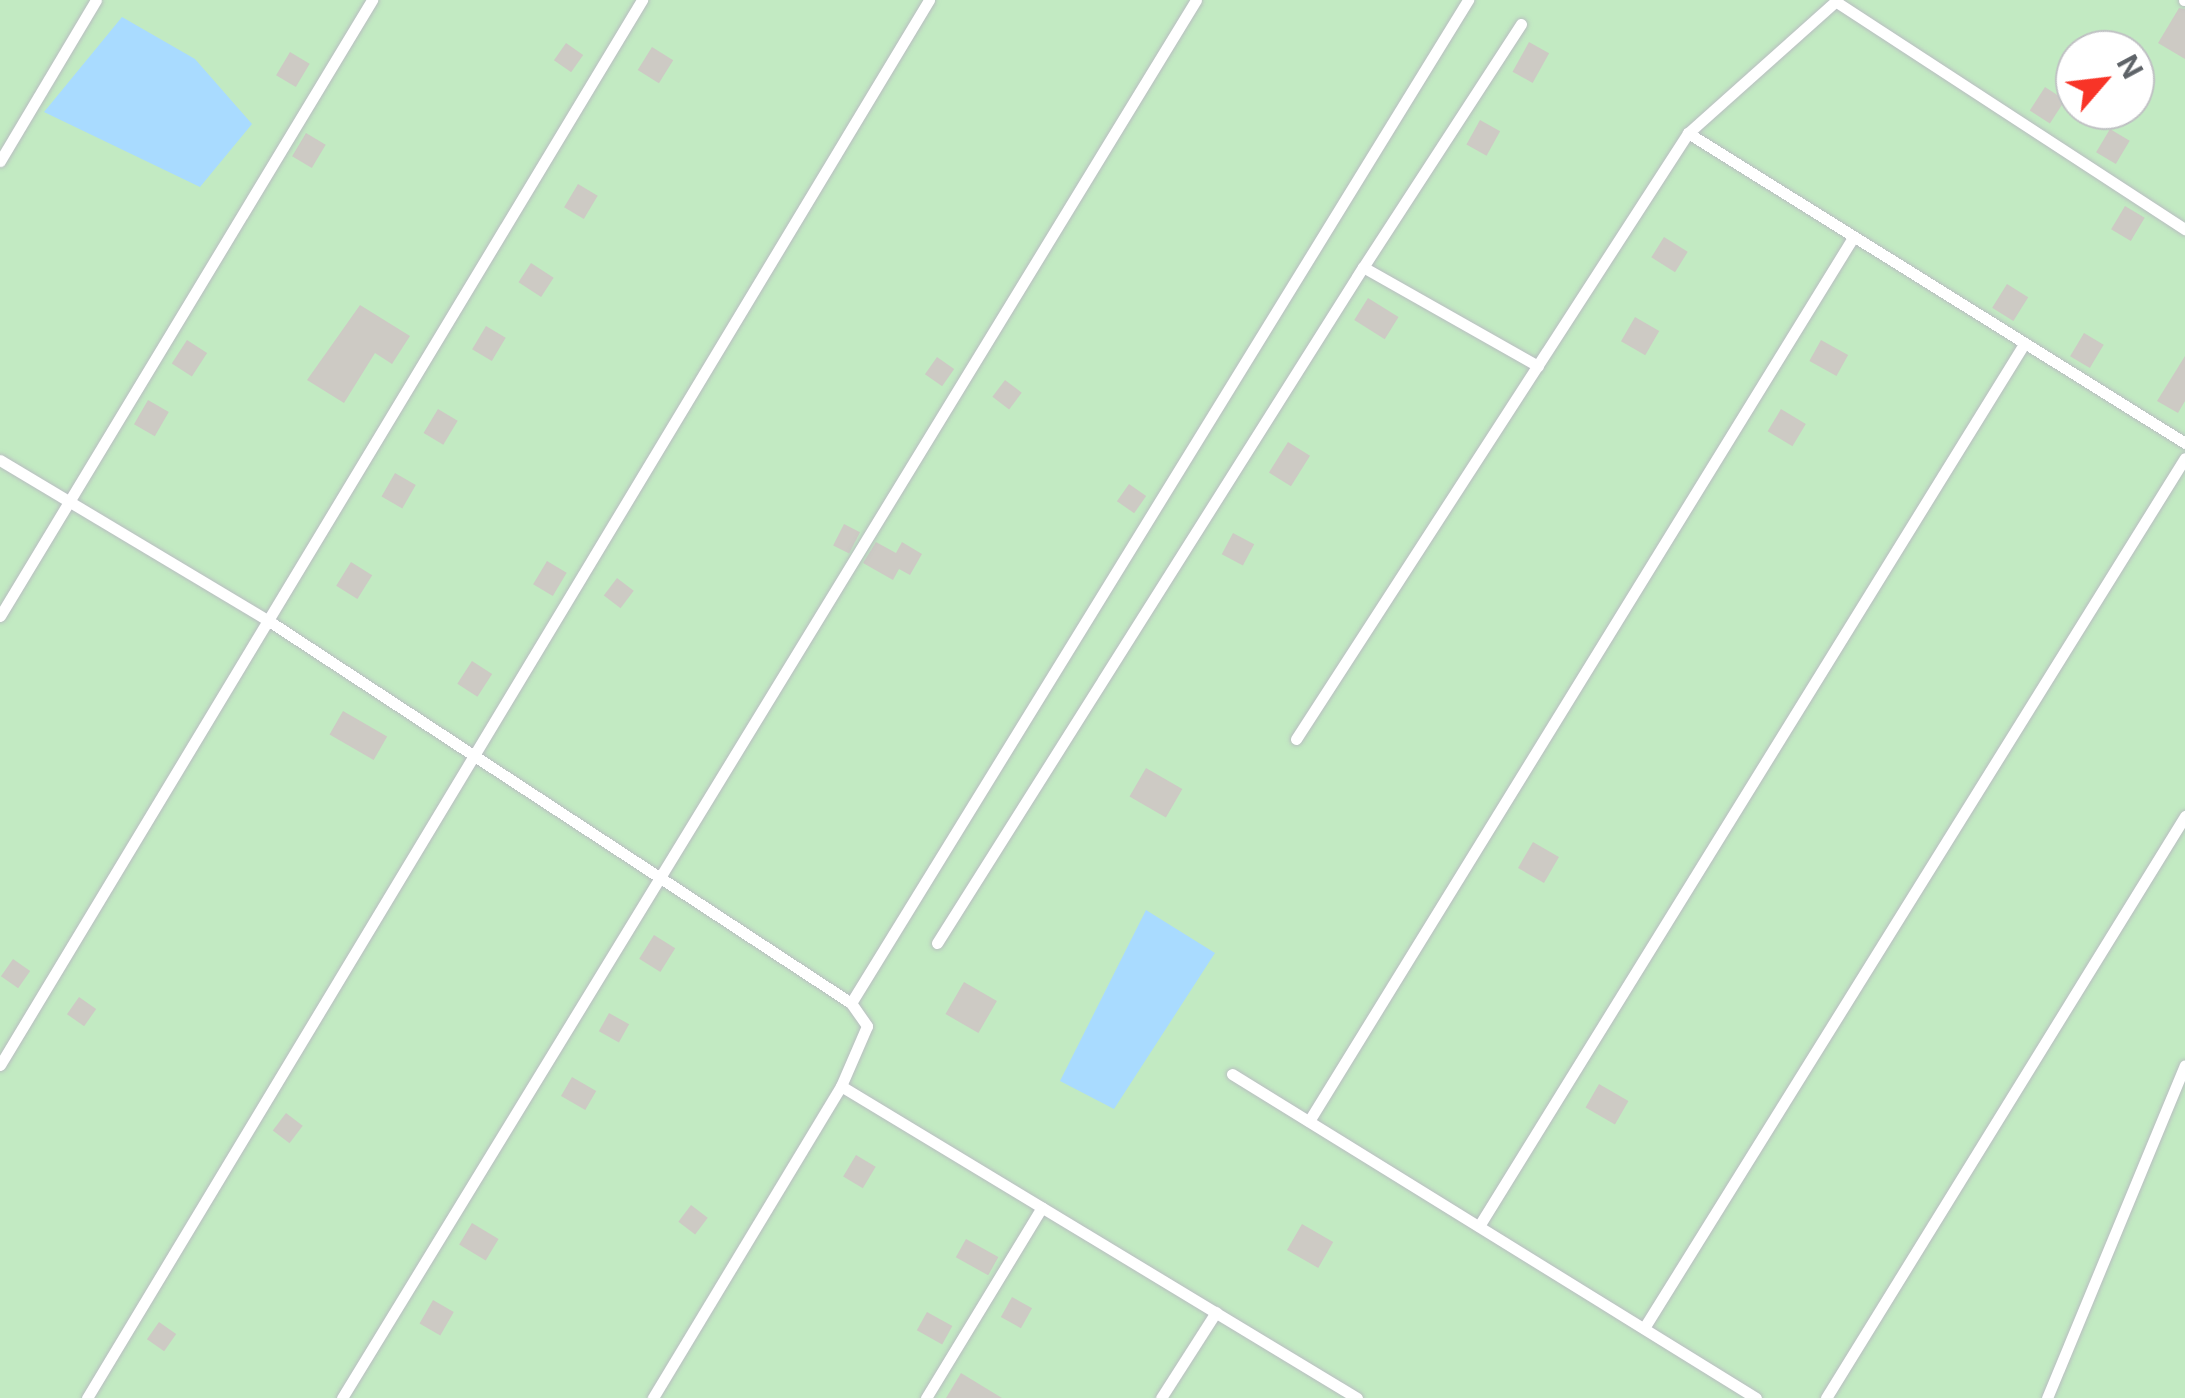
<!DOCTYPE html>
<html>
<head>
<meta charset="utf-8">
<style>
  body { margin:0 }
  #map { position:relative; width:2185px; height:1398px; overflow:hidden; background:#f1efe7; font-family:Inter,sans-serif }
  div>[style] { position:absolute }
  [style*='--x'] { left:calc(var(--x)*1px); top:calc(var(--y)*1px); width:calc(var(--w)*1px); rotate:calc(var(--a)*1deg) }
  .green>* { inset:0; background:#c2eac2 }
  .water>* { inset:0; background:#a9dbff }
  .building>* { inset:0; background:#cdcac4; transform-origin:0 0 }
  .roads { filter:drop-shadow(0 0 2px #b9bdc1) drop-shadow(0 0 2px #b9bdc1) }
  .service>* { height:11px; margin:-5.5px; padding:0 5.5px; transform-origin:5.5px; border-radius:5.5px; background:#fff }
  span { translate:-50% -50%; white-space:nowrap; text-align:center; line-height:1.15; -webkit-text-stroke:8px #fff; paint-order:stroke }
  .north { position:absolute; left:2055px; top:30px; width:100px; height:100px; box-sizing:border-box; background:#fff; border:2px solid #bfc1c3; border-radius:50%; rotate:62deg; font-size:28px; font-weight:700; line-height:40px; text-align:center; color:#5e6368 }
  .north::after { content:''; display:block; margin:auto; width:35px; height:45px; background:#f83427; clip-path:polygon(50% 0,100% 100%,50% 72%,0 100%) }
</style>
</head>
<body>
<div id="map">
  <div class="green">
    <i style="clip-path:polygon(evenodd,0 0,2185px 0,2185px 1398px,0 1398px,0 0,2075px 50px,2135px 50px,2135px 110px,2075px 110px,2075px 50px)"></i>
  </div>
  <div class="water">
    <i style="clip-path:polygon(122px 17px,195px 59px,252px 124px,200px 187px,44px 112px)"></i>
    <i style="clip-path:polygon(1146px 910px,1215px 953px,1114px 1109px,1060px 1081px)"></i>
  </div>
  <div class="building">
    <i style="clip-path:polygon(2179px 8px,2185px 9px,2185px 59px,2158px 43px)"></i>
    <i style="left:1529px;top:42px;width:23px;height:34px;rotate:29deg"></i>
    <i style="left:566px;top:43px;width:21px;height:21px;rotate:35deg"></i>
    <i style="left:652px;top:47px;width:25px;height:27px;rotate:32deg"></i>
    <i style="left:290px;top:52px;width:23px;height:27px;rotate:31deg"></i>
    <i style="left:2045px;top:87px;width:24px;height:28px;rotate:33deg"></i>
    <i style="left:1480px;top:120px;width:23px;height:28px;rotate:29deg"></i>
    <i style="left:2110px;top:129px;width:23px;height:27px;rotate:31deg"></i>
    <i style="left:306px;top:133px;width:23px;height:27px;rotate:31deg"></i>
    <i style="left:578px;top:184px;width:23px;height:27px;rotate:31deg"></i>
    <i style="left:2125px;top:206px;width:23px;height:27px;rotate:31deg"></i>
    <i style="left:1664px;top:237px;width:28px;height:24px;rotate:32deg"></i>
    <i style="left:531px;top:263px;width:27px;height:23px;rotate:33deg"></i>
    <i style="left:2007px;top:284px;width:25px;height:28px;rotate:32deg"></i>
    <i style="left:1368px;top:298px;width:36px;height:26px;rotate:32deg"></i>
    <i style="clip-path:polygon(360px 305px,410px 336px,392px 364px,375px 353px,344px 403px,307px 380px)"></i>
    <i style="left:1635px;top:317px;width:28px;height:28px;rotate:30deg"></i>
    <i style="left:486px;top:326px;width:23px;height:27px;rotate:31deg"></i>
    <i style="left:2084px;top:333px;width:23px;height:27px;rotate:31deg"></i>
    <i style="left:187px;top:340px;width:24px;height:28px;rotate:33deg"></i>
    <i style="left:1821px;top:340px;width:31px;height:24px;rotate:29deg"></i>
    <i style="clip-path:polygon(2185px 356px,2185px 401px,2178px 413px,2157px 401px)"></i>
    <i style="left:937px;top:357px;width:21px;height:21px;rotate:35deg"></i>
    <i style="left:1005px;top:380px;width:21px;height:21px;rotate:37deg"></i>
    <i style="left:148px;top:400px;width:24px;height:28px;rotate:30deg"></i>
    <i style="left:438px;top:409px;width:23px;height:28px;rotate:31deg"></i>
    <i style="left:1781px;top:409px;width:29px;height:26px;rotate:31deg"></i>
    <i style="left:1288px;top:442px;width:26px;height:36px;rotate:32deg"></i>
    <i style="left:395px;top:473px;width:24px;height:27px;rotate:30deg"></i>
    <i style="left:1129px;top:484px;width:21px;height:21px;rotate:35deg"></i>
    <i style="left:844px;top:524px;width:18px;height:24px;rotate:27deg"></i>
    <i style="left:1233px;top:533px;width:24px;height:24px;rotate:28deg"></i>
    <i style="clip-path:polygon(876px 542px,896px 553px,902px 542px,922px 554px,910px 575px,899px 569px,893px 580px,863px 563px)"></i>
    <i style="left:547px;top:561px;width:23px;height:27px;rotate:31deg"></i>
    <i style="left:351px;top:562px;width:25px;height:28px;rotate:32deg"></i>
    <i style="left:617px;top:578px;width:21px;height:22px;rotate:37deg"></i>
    <i style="left:472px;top:661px;width:24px;height:27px;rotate:33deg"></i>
    <i style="left:343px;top:711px;width:51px;height:27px;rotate:30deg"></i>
    <i style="left:1146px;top:768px;width:42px;height:33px;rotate:30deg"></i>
    <i style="left:1533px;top:842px;width:30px;height:30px;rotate:30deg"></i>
    <i style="left:654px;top:935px;width:25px;height:28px;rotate:32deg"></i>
    <i style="left:13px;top:959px;width:21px;height:21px;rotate:35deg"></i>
    <i style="left:964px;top:982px;width:38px;height:37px;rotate:30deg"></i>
    <i style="left:79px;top:997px;width:21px;height:21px;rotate:35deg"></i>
    <i style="left:609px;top:1013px;width:23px;height:21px;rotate:29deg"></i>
    <i style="left:572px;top:1077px;width:28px;height:22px;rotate:30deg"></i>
    <i style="left:1599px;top:1084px;width:34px;height:27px;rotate:30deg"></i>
    <i style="left:286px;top:1113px;width:21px;height:22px;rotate:37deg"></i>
    <i style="left:856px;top:1155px;width:23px;height:25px;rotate:31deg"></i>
    <i style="left:691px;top:1205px;width:21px;height:21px;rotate:37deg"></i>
    <i style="left:472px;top:1223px;width:31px;height:25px;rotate:31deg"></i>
    <i style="left:1302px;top:1224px;width:36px;height:30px;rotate:30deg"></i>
    <i style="left:966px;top:1239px;width:37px;height:21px;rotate:29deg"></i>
    <i style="left:1012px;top:1297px;width:23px;height:23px;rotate:29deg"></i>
    <i style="left:433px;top:1300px;width:24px;height:27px;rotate:30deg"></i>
    <i style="left:927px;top:1312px;width:29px;height:21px;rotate:29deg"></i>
    <i style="left:159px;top:1322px;width:21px;height:21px;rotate:35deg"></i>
    <i style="clip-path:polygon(961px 1373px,1002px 1398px,946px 1398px)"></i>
  </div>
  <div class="roads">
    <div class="service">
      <i style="--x:1837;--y:0;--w:200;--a:138.2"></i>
      <i style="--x:1688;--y:133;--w:586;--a:31.95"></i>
      <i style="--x:2184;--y:0;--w:1;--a:0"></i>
      <i style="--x:1835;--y:1;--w:418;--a:33.1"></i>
      <i style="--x:1521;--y:24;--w:290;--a:123"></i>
      <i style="--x:1363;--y:267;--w:201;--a:29.5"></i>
      <i style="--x:0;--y:161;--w:187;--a:-59.2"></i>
      <i style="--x:0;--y:460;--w:317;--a:30.9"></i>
      <i style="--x:272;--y:623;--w:693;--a:33.28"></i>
      <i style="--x:851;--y:1003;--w:28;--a:55"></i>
      <i style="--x:867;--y:1026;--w:65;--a:113.4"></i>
      <i style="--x:841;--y:1086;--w:364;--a:121.1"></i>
      <i style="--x:0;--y:616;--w:720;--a:-58.87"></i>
      <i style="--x:1296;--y:739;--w:722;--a:-57.1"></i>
      <i style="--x:937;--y:943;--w:799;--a:-57.78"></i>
      <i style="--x:851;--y:1003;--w:1178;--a:-58.4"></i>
      <i style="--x:0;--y:1065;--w:1244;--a:-58.92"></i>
      <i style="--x:1232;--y:1074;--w:616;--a:31.73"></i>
      <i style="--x:841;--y:1086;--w:603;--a:31.16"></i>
      <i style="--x:1309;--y:1121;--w:1036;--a:-58.38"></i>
      <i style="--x:1479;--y:1226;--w:1037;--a:-58.29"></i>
      <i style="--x:1644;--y:1328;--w:1024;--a:-58.13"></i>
      <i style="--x:87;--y:1398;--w:1632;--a:-58.94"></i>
      <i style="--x:342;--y:1398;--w:1638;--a:-58.58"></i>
      <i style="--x:926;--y:1398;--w:223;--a:-58.7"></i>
      <i style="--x:1161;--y:1398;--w:102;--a:-57.4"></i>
      <i style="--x:1826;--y:1398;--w:684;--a:-58.33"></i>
      <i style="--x:2047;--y:1398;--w:360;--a:-67.5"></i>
    </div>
  </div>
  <div class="north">N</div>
</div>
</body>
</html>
